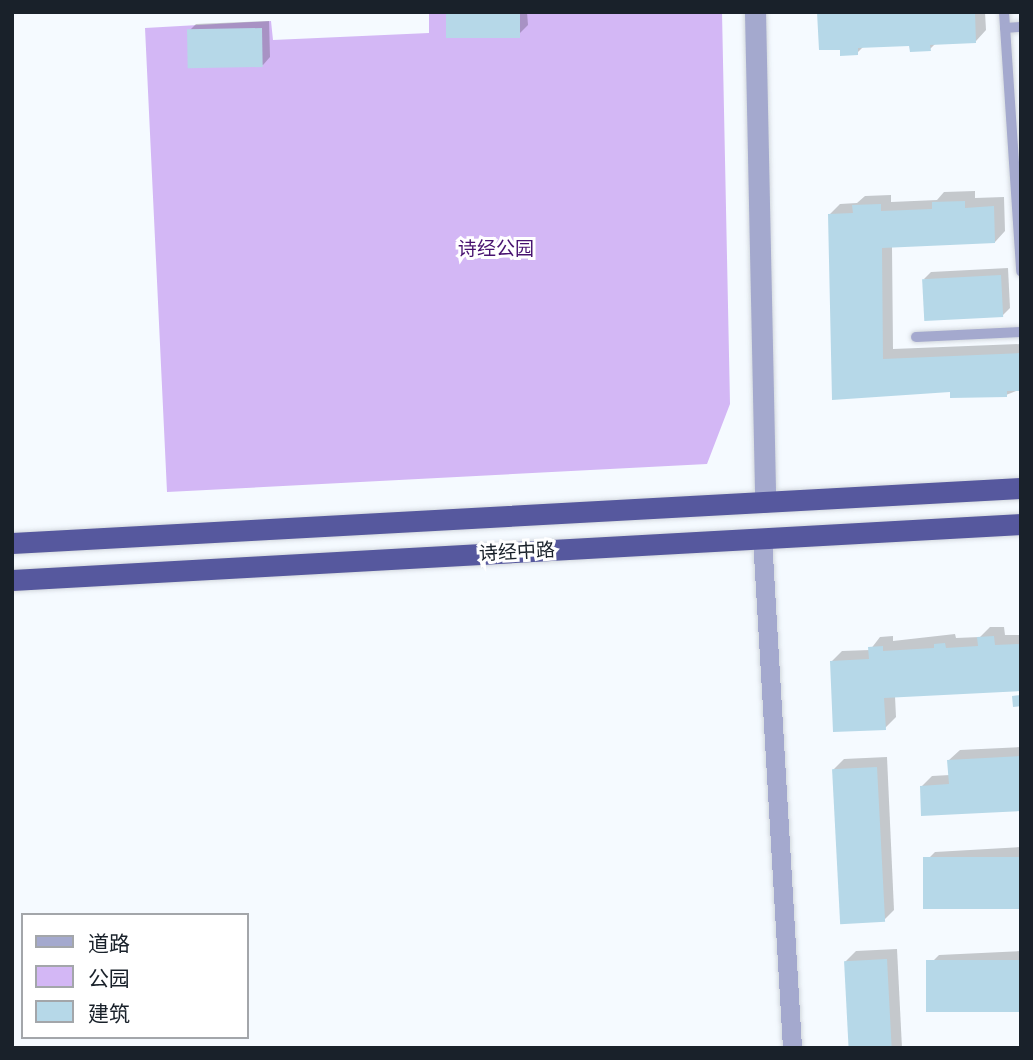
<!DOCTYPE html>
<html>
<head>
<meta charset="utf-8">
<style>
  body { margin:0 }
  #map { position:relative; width:1033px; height:1060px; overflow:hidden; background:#f5faff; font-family:Roboto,"Noto Sans SC",sans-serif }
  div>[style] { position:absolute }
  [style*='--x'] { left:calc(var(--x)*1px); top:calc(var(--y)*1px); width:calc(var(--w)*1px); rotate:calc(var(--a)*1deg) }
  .green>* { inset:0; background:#d3b7f5 }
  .shadow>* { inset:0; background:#0003 }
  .building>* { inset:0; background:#b6d8e8; transform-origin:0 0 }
  .roads { filter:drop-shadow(0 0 2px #d2d7dd) drop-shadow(0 0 2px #d2d7dd) }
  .service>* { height:10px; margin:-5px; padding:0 5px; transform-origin:5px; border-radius:5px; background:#a4a9ce }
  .minor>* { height:19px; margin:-9.5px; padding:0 9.5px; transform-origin:9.5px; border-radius:9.5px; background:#a4a9ce }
  .tertiary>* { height:21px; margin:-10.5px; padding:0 10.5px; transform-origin:10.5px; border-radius:10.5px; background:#a4a9ce }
  .trunk>* { height:21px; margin:-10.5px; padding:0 10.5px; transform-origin:10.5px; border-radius:10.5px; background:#56589e }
  span { translate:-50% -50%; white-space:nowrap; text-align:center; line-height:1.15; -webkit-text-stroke:6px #fff; paint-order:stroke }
  .park-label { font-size:19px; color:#47116f }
  .street-label { font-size:19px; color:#19212a }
  .frame { position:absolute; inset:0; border:14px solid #19212a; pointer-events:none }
  .legend { position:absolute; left:21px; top:913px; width:228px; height:126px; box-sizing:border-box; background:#fff; border:2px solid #a3a6aa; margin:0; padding:9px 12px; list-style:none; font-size:21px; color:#19212a }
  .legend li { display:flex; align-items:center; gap:14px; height:35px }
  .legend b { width:35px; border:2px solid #a3a6aa }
</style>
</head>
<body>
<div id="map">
  <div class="green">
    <i style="clip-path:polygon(429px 12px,722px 12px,730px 404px,707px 464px,167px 492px,145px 28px,271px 21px,273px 40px,429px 33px)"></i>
  </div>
  <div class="shadow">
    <i style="clip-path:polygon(448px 12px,527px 12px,528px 25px,520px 33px)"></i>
    <i style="clip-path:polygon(819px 12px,985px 12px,986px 30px,976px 41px,936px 43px,930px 49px,911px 44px,864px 46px,857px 53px,841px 48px)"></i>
    <i style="clip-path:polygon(269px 21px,270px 57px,263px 65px,188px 32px,196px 24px)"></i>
    <i style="clip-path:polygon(975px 191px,975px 198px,1004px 197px,1005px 231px,995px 242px,892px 246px,893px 349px,1021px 344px,1021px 389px,1006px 395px,951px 391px,834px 398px,830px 214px,840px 204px,857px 203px,865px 196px,891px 195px,891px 202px,937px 200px,944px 192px)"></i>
    <i style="clip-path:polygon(1008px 268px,1010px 308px,1002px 316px,924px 279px,931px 272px)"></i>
    <i style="clip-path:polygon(990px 627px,1004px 627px,1005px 635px,1021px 635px,1021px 689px,895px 696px,896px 717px,885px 728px,831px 662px,842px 651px,870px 650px,880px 637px,893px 636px,893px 641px,955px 634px,956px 638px,980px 637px)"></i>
    <i style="clip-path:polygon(1021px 747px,1021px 809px,922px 786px,932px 776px,950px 775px,949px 760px,960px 750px)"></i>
    <i style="clip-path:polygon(887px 757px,894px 910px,884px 920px,833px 770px,844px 759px)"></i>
    <i style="clip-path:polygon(1021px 847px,1021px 907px,925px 862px,935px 852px)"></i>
    <i style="clip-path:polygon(897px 949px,902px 1048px,850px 1048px,845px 962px,856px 951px)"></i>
    <i style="clip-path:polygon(1021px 951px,1021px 1011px,928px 966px,939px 955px)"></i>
  </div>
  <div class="building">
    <i style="left:446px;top:12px;width:74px;height:26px"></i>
    <i style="clip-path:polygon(817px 12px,975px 12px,976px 43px,930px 45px,931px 51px,910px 52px,909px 46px,858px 48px,858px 55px,840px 56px,840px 50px,819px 50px)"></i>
    <i style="left:262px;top:28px;width:39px;height:75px;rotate:89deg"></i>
    <i style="clip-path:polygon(965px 201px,965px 208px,994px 206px,995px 243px,882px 248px,883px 359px,1021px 353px,1021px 391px,1007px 391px,1007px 397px,950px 398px,950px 392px,832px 400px,828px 214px,853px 213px,852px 205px,881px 204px,881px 211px,932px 209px,932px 202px)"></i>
    <i style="left:1001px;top:275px;width:42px;height:79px;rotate:87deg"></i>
    <i style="clip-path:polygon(994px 636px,995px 645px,1021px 644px,1021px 691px,884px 698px,886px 730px,833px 732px,830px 661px,869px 659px,868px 647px,883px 646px,883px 651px,934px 648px,934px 644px,945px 643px,946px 648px,978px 646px,977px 637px)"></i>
    <i style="clip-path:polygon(1021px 695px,1021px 706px,1013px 707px,1012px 696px)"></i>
    <i style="clip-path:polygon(1021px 756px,1021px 811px,921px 816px,920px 786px,949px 784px,947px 760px)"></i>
    <i style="left:877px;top:767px;width:155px;height:45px;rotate:87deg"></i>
    <i style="left:1021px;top:857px;width:52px;height:98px;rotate:90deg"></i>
    <i style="left:887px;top:959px;width:89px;height:43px;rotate:87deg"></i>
    <i style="left:1021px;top:960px;width:52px;height:95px;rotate:90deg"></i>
  </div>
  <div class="roads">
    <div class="service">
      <i style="--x:1004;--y:12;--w:260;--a:86.2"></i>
      <i style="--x:1005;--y:28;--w:16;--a:-4"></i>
      <i style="--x:916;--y:337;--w:105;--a:-2.7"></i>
    </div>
    <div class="minor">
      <i style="--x:762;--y:538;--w:511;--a:86.63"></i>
    </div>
    <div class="tertiary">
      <i style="--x:755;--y:12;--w:490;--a:88.8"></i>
    </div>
    <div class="trunk">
      <i style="--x:12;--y:543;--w:1010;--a:-3.12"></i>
      <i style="--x:12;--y:580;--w:1011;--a:-3.18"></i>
    </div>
  </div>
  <div class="park-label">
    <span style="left:496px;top:249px">诗经公园</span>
  </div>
  <div class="street-label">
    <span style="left:517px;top:552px;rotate:-3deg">诗经中路</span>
  </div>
  <div class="frame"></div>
  <ul class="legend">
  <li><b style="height:9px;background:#a4a9ce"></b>道路</li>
  <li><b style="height:19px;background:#d3b7f5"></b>公园</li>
  <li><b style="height:19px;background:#b6d8e8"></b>建筑</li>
  </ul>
</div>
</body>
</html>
